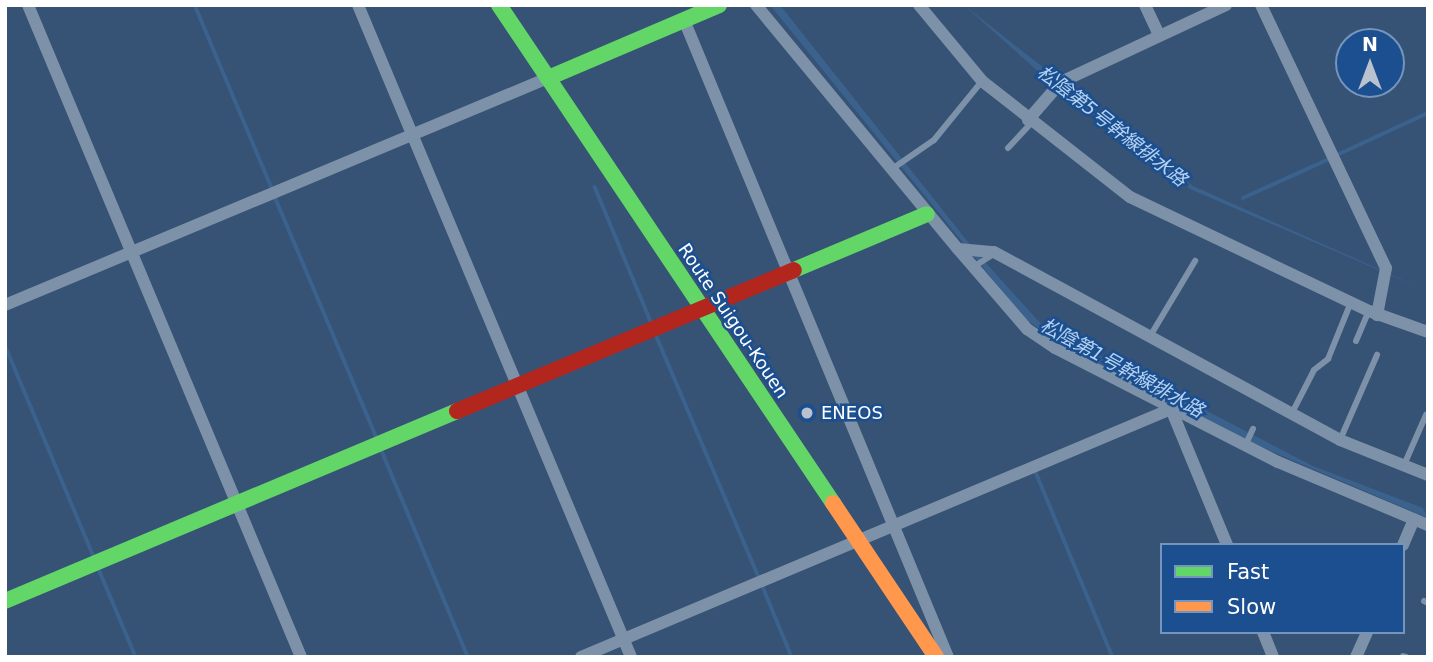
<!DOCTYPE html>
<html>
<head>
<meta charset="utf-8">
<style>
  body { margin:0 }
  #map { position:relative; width:1433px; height:662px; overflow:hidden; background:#365274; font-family:"DejaVu Sans","Noto Sans JP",sans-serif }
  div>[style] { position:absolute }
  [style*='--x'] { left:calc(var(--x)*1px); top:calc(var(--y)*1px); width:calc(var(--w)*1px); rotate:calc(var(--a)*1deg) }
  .water>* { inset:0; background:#3b618d }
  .stream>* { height:3.5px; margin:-1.75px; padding:0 1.75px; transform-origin:1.75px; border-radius:1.75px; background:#3b618d }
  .lane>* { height:6px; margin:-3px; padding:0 3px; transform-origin:3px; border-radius:3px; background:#7d92a8 }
  .street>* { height:12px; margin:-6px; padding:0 6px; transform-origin:6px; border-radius:6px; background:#7d92a8 }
  .fast>* { height:16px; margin:-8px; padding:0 8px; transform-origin:8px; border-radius:8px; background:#63d668 }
  .slow>* { height:16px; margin:-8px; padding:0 8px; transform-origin:8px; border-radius:8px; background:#ff974d }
  .jam>* { height:16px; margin:-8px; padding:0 8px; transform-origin:8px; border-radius:8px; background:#b3261e }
  .dots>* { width:19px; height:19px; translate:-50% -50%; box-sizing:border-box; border:4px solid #1b4f8f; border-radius:50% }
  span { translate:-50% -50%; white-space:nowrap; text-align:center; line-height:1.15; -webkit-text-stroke:5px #1b4f8f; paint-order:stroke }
  .street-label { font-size:18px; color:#fff }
  .poi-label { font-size:18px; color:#fff }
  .left { translate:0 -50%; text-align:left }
  .water-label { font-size:19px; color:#b5d3f5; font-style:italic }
  .frame { position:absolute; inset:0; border:7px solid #fff; pointer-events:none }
  .legend { position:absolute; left:1160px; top:543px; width:245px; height:91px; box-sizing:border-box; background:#1b4f8f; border:2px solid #7695bc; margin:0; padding:9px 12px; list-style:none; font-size:21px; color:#fff }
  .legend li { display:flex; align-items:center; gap:14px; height:35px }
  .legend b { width:35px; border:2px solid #7695bc }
  .north { position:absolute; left:1335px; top:28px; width:70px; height:70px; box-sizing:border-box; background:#1b4f8f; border:2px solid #7695bc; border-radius:50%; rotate:0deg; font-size:19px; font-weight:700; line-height:28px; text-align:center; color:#fff }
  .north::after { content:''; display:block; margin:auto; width:24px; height:32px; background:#b9c2ce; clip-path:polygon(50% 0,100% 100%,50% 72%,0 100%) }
</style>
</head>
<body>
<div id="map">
  <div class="water">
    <i style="clip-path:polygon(770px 5px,780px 5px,976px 252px,1043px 326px,1313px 466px,1423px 508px,1428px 518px,1252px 443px,1058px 342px,1024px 318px)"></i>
    <i style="clip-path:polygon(964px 5px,1193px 186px,1428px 291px,1190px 189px,1052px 84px)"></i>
  </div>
  <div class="stream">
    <i style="--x:195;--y:5;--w:199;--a:67.2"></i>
    <i style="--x:1337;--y:155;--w:100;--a:-24.8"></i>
    <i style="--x:595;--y:187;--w:148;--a:67.4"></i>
    <i style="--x:1243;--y:198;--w:92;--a:-24.3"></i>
    <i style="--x:276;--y:199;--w:259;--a:67.1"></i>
    <i style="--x:657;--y:337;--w:259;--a:67"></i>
    <i style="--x:5;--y:345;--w:230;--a:67.2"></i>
    <i style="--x:382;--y:451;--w:223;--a:67.3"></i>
    <i style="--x:1035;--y:470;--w:203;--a:67.4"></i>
    <i style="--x:98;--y:567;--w:98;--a:67.1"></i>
    <i style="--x:763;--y:587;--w:76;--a:67.5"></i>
  </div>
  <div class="lane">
    <i style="--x:1008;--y:148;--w:34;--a:-47"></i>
    <i style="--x:892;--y:169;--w:51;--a:-34.6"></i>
    <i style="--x:934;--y:140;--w:76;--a:-50.9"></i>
    <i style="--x:973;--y:267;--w:25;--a:-32"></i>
    <i style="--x:1149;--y:338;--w:90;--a:-59.1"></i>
    <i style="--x:1356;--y:341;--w:33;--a:-67"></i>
    <i style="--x:1292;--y:413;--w:48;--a:-62.9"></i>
    <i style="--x:1314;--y:370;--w:18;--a:-38"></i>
    <i style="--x:1328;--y:359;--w:61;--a:-68"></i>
    <i style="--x:1340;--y:440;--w:93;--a:-66.5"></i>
    <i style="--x:1245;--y:446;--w:19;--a:-65"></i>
    <i style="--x:1404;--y:465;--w:55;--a:-66.3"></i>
    <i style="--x:1424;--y:601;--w:4;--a:27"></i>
    <i style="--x:1403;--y:656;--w:3;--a:18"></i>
  </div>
  <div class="street">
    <i style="--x:28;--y:5;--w:707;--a:67.28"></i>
    <i style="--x:358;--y:5;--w:707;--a:67.28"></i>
    <i style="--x:756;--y:5;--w:317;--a:50.4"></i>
    <i style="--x:958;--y:249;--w:36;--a:5"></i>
    <i style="--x:994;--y:252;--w:394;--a:28.5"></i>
    <i style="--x:1340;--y:440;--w:95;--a:21.7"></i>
    <i style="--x:919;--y:5;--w:99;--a:50.3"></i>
    <i style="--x:982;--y:81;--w:188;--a:38.1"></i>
    <i style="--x:1130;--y:197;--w:265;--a:25.5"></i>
    <i style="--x:1369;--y:311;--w:63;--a:19.6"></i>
    <i style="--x:1145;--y:5;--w:33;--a:65"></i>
    <i style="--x:1261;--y:5;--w:291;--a:64.6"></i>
    <i style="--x:1386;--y:268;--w:48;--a:100.8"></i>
    <i style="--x:684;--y:20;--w:690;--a:67.49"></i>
    <i style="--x:1028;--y:120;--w:50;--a:-49"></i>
    <i style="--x:1061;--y:82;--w:182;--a:-25"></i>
    <i style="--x:958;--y:249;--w:106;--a:49.2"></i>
    <i style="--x:1027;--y:329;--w:34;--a:34"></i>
    <i style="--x:1055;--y:348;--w:250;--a:27.1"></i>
    <i style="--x:1278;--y:462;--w:163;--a:22.8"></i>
    <i style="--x:5;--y:305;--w:589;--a:-22.69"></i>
    <i style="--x:1403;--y:545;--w:28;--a:-67"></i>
    <i style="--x:1263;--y:632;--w:27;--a:68"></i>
    <i style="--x:581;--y:657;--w:640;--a:-22.8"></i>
    <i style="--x:1171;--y:409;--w:147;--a:67.6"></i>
    <i style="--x:1356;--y:657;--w:27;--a:-66"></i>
  </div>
  <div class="fast">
    <i style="--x:499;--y:5;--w:600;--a:56.15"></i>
    <i style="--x:548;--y:78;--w:186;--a:-23.1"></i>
    <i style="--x:794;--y:270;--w:144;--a:-22.8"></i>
    <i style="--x:5;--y:601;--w:490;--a:-22.8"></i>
  </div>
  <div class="slow">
    <i style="--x:833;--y:503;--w:185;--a:56.2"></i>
  </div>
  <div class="jam">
    <i style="--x:457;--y:411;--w:365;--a:-22.7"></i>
  </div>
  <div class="dots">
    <i style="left:807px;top:413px;background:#b9c2ce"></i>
  </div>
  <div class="street-label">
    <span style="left:733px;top:321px;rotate:56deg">Route Suigou-Kouen</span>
  </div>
  <div class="poi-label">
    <span class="left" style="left:821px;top:413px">ENEOS</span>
  </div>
  <div class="water-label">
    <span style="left:1112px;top:126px;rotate:38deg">松陰第5号幹線排水路</span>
    <span style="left:1122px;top:368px;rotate:29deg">松陰第1号幹線排水路</span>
  </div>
  <div class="frame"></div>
  <ul class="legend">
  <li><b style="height:9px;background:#63d668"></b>Fast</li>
  <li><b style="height:9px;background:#ff974d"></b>Slow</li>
  </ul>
  <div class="north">N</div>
</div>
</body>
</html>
